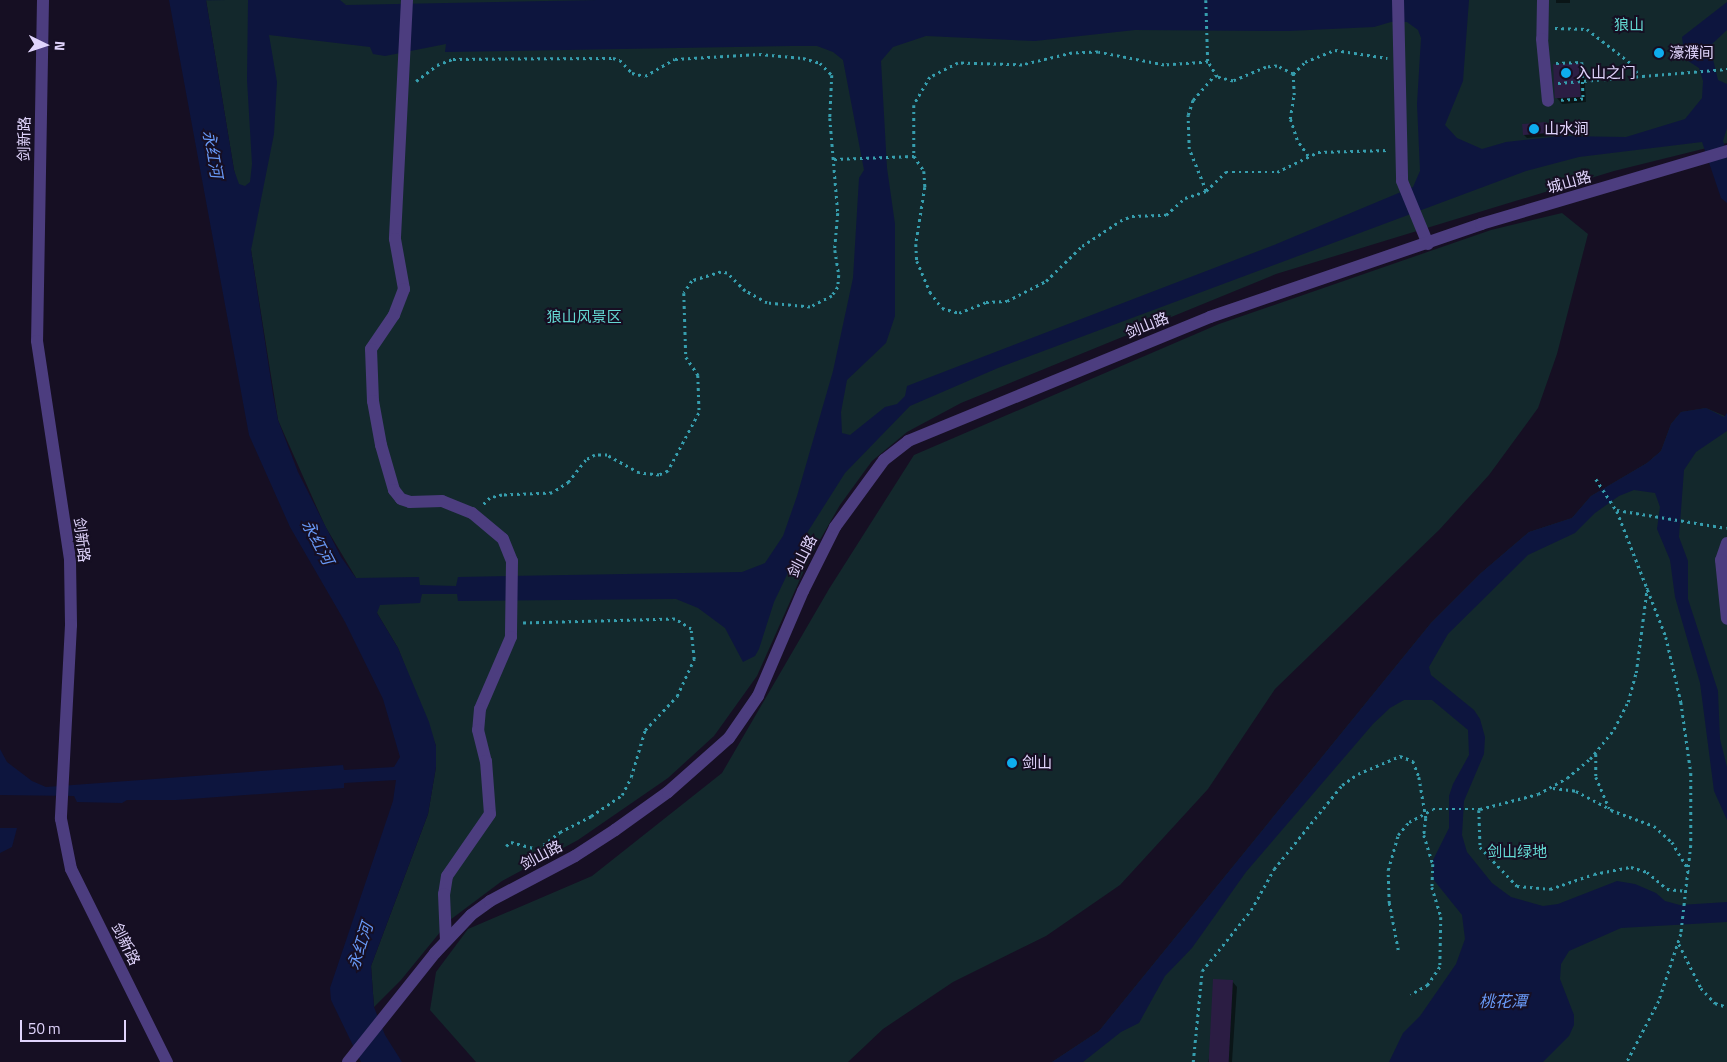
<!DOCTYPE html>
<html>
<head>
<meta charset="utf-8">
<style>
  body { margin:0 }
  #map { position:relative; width:1727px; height:1062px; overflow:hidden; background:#160f23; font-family:"Titillium Web","Noto Sans SC",sans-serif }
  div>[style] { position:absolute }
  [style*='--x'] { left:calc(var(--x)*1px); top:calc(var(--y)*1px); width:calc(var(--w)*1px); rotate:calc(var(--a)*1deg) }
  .green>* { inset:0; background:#13282c }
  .water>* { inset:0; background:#0d153e }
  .shadow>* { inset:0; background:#0007; transform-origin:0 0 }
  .building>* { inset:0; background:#2b1d43; transform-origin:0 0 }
  .path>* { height:2.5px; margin-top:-1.25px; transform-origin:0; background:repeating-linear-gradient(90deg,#369eae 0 2.5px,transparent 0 6.5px) }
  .minor>* { height:12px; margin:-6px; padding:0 6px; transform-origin:6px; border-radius:6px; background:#4c3d7f }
  .dots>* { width:14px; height:14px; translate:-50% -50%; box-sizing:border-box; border:2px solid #160f23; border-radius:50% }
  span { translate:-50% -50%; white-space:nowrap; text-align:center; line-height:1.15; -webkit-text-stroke:4px #160f23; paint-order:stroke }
  .park-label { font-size:15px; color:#64d8d2 }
  .poi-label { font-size:15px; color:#e0d4fc }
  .left { translate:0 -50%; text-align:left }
  .street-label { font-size:15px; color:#e0d4fc }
  .water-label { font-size:16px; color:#6899f6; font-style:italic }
  .north { position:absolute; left:20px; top:20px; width:50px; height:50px; -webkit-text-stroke:4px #160f23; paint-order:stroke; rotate:94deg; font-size:14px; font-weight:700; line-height:20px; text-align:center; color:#e0d4fc }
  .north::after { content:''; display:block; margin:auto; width:18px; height:22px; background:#e0d4fc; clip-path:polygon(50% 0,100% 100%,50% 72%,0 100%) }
  .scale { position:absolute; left:20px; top:1020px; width:106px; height:22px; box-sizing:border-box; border:2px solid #e0d4fc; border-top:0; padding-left:6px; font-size:15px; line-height:18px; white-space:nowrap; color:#e0d4fc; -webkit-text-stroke:4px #160f23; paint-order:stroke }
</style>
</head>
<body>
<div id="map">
  <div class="green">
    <i style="clip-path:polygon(206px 0,1727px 0,1727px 143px,1614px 171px,1276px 274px,961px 403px,907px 432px,872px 461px,840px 505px,809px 559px,757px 676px,714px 736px,668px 778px,578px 840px,502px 881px,450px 920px,401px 980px,374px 1007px,371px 966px,428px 814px,436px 767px,436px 746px,398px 648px,325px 526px,278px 420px,251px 250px,234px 170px)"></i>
    <i style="clip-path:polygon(1562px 213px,1588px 234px,1557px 354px,1538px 408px,1489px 475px,1440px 529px,1275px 689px,1208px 789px,1120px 885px,1046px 936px,953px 982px,883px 1029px,848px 1062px,476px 1062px,430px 1010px,436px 972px,468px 929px,592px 876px,722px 773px,829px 589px,914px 455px,1219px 324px,1491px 230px)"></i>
    <i style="clip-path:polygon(1706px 408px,1727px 417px,1727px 1062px,1052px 1062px,1099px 1031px,1431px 623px,1481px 573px,1529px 532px,1572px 518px,1591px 496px,1647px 463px,1661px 451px,1671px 424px,1681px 412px)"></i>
  </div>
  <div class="water">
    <i style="clip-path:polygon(evenodd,169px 0,206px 0,234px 170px,239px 184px,245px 186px,250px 182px,252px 164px,247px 80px,248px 0,340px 0,346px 5px,598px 0,1469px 0,1463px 81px,1445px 125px,1457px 138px,1482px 149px,1506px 142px,1562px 136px,1626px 137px,1685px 119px,1702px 98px,1703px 81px,1699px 68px,1685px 59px,1682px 37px,1727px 2px,1727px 30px,1712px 44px,1711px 51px,1718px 80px,1727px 84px,1727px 128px,1723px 141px,1727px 153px,1727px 203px,1721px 198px,1702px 142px,1579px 157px,1526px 171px,998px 368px,910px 406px,845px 473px,807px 533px,774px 602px,759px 649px,755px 656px,743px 662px,725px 628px,698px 608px,676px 599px,458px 601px,457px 594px,422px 594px,420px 603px,380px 605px,377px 613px,398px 648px,429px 722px,436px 746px,436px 767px,428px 814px,371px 966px,374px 1007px,385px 1035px,402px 1062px,361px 1062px,331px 1000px,330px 988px,393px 801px,396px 780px,344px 783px,344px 788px,176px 800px,127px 800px,122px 803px,77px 802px,74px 796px,0 795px,0 749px,7px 762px,32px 781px,46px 787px,343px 765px,344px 770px,394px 767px,400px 757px,383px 699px,345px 622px,290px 527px,249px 435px,169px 0,1391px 22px,1407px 22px,1418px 30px,1421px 38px,1417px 104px,1420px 171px,1413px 187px,1274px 245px,907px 386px,905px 396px,897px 404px,885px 407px,850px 435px,842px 433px,841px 412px,847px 380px,886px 343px,895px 316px,895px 224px,887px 168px,881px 61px,893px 47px,926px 36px,1035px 41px,1135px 30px,1288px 31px,1374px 27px,1391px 22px,169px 0,269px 35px,370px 47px,373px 54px,385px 56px,446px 44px,445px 52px,792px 46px,817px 46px,833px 52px,843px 60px,864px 170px,859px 178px,853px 278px,833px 371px,797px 496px,783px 536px,765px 563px,742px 572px,458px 577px,456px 586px,420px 585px,419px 577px,356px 578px,341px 557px,298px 472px,278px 420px,273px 394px,251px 250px,274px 134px,277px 82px,269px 35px)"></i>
    <i style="clip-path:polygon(1706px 408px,1724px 417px,1727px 413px,1727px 431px,1696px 452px,1684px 470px,1679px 537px,1688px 561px,1688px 599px,1718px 691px,1720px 739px,1727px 767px,1727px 820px,1714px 791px,1700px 683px,1675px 597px,1670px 560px,1657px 529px,1660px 507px,1655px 493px,1634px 490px,1619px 496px,1595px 513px,1575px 533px,1528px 555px,1448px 634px,1429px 667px,1431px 675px,1474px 710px,1480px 719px,1485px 737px,1484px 754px,1464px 801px,1462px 835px,1467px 852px,1492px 883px,1511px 897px,1543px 906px,1558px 904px,1617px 881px,1635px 884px,1656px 893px,1665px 901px,1680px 905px,1727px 902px,1727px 922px,1621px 928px,1569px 951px,1561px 964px,1560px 979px,1574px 1015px,1574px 1025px,1569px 1036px,1543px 1062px,1389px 1062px,1403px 1033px,1420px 1016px,1456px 964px,1465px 939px,1462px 915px,1433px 879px,1433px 860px,1449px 828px,1449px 796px,1453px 784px,1469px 755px,1468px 730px,1432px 700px,1404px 700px,1390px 708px,1373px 724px,1246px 872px,1192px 948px,1165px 976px,1139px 1023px,1121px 1032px,1083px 1062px,1052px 1062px,1099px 1031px,1431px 623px,1481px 573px,1529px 532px,1572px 518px,1591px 496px,1647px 463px,1661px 451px,1671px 424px,1681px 412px)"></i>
    <i style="clip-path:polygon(0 828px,17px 828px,12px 847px,0 853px)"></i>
  </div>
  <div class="shadow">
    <i style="left:1556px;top:0;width:14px;height:3px"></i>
    <i style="clip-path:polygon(1579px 65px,1584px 70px,1586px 102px,1562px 104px,1557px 98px)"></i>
    <i style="clip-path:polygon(1546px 123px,1550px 136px,1527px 138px,1524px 135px)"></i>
    <i style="clip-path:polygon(1232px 981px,1237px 987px,1232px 1062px,1208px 1062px)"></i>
  </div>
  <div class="building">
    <i style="left:1579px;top:63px;width:34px;height:26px;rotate:87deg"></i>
    <i style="left:1546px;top:122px;width:11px;height:24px;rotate:85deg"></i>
    <i style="left:1213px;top:979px;width:20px;height:83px;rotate:3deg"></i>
  </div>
  <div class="path">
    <i style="--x:1206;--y:0;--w:62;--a:88.2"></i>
    <i style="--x:1555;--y:28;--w:32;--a:2"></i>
    <i style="--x:1587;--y:29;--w:58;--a:38"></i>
    <i style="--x:1633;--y:65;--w:13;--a:61"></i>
    <i style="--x:1556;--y:63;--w:26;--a:-2"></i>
    <i style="--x:1582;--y:62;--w:37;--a:88"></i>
    <i style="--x:1583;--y:99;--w:22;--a:177"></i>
    <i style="--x:1293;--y:74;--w:17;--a:-45"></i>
    <i style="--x:1305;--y:62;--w:32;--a:-22"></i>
    <i style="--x:1335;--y:50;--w:53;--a:8.7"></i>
    <i style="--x:416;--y:81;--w:26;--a:-37"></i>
    <i style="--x:437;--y:65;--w:17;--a:-21"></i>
    <i style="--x:453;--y:59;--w:160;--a:-0.4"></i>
    <i style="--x:613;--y:58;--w:7;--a:16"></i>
    <i style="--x:620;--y:60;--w:18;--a:47"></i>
    <i style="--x:632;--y:73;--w:13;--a:13"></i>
    <i style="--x:645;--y:76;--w:34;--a:-30"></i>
    <i style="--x:675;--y:59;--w:84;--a:-3.4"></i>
    <i style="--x:759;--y:54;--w:44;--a:5.2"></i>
    <i style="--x:803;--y:58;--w:18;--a:16"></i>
    <i style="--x:820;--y:63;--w:17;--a:45"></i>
    <i style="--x:832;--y:75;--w:43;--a:92.7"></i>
    <i style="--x:830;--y:118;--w:95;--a:85.2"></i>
    <i style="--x:838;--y:213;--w:37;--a:95"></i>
    <i style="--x:835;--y:250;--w:25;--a:81"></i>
    <i style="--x:839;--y:275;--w:12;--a:95"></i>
    <i style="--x:838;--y:287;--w:11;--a:124"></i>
    <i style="--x:832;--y:296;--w:25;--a:153"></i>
    <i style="--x:810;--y:307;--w:43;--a:-174.7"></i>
    <i style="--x:767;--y:303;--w:25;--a:-151"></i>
    <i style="--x:745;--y:291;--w:25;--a:-135"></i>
    <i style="--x:727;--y:273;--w:6;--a:-171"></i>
    <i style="--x:721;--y:272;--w:30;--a:163"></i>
    <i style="--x:692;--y:281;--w:14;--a:124"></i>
    <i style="--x:684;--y:293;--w:64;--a:88.2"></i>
    <i style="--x:686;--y:357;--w:22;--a:56"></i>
    <i style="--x:698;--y:375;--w:38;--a:88"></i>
    <i style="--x:699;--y:413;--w:66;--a:118.1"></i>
    <i style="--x:668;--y:471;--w:10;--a:156"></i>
    <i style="--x:659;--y:475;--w:20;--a:-174"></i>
    <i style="--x:639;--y:473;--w:37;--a:-151"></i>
    <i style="--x:607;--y:455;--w:12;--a:180"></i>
    <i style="--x:595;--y:455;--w:10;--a:151"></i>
    <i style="--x:586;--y:460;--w:28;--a:128"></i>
    <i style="--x:569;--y:482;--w:20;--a:147"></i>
    <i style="--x:552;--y:493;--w:50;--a:177.7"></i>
    <i style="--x:502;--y:495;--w:12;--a:166"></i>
    <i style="--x:490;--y:498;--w:11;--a:135"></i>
    <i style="--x:1558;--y:83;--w:170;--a:-4.7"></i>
    <i style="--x:1308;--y:156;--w:19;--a:-125"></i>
    <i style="--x:1297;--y:140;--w:22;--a:-108"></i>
    <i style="--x:1290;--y:119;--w:24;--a:-81"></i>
    <i style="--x:1294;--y:95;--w:21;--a:-93"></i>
    <i style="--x:1293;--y:74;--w:18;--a:-153"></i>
    <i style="--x:1277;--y:66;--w:11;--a:175"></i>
    <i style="--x:1266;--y:67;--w:36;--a:157"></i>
    <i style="--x:1233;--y:81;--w:16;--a:-166"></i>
    <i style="--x:1217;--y:77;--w:17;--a:-121"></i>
    <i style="--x:1208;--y:62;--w:44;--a:176.1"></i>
    <i style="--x:1164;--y:65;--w:67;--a:-168.9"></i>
    <i style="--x:1098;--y:52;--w:26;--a:178"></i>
    <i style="--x:1072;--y:53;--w:51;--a:166.5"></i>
    <i style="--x:1022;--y:65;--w:64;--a:-178.2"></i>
    <i style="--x:958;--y:63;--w:31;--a:153"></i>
    <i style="--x:930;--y:77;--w:32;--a:120"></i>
    <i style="--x:914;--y:105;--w:51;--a:90"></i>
    <i style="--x:914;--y:156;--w:18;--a:56"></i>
    <i style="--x:924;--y:171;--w:16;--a:86"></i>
    <i style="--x:925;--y:187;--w:58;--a:99"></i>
    <i style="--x:916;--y:244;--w:17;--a:87"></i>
    <i style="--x:917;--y:261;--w:34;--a:67"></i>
    <i style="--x:930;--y:292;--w:20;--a:53"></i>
    <i style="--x:942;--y:308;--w:18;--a:16"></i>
    <i style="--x:959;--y:313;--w:29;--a:-22"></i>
    <i style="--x:986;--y:302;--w:21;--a:-3"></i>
    <i style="--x:1007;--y:301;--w:44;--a:-27.1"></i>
    <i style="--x:1046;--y:281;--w:50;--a:-44.2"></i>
    <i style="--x:1082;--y:246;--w:45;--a:-33.3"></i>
    <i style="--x:1120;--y:221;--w:13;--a:-23"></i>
    <i style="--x:1132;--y:216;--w:34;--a:-2"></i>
    <i style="--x:1166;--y:215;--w:25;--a:-42"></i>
    <i style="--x:1185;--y:198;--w:22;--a:-18"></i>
    <i style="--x:1206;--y:191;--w:28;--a:-44"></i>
    <i style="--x:1226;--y:172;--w:51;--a:0"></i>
    <i style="--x:1277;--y:172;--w:46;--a:-26"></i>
    <i style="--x:1318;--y:152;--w:71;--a:-1.6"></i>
    <i style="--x:834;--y:159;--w:80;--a:-2.1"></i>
    <i style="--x:1206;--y:191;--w:45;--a:-112"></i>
    <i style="--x:1189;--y:149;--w:34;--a:-92"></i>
    <i style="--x:1188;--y:115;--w:16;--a:-72"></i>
    <i style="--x:1193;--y:100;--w:33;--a:-49"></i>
    <i style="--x:1596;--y:479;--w:38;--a:57"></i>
    <i style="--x:1617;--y:511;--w:135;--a:68.7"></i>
    <i style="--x:1666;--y:637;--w:67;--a:77"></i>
    <i style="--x:1681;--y:702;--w:72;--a:82"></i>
    <i style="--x:1691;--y:773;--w:72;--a:90"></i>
    <i style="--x:1691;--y:845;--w:90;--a:96.4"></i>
    <i style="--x:1681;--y:934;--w:71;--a:108.2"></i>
    <i style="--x:1659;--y:1001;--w:69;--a:117.7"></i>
    <i style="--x:1617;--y:510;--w:111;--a:9.3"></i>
    <i style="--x:1596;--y:754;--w:23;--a:90"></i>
    <i style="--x:1596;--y:777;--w:34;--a:67"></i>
    <i style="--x:1553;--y:788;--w:23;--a:7"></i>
    <i style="--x:1576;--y:791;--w:40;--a:28"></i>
    <i style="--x:1611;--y:810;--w:46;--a:20.4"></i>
    <i style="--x:1654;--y:826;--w:24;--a:42"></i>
    <i style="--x:1672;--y:842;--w:33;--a:59"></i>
    <i style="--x:1479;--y:810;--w:37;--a:88"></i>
    <i style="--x:1480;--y:847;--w:54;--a:46.5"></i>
    <i style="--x:1517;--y:886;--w:33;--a:5"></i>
    <i style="--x:1550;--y:889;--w:46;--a:-18.8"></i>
    <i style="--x:1594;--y:874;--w:38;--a:-11"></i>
    <i style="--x:1631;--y:867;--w:17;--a:17"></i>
    <i style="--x:1647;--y:872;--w:26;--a:40"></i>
    <i style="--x:1667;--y:889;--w:20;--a:6"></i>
    <i style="--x:506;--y:846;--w:6;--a:-39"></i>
    <i style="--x:511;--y:842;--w:28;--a:15"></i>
    <i style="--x:538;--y:849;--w:28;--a:-38"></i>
    <i style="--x:560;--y:832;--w:35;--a:-27"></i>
    <i style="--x:591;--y:816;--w:37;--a:-34"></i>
    <i style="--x:622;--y:795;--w:20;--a:-63"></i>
    <i style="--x:631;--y:777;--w:49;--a:-73.4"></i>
    <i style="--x:645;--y:730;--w:47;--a:-46.7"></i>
    <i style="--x:677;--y:696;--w:41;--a:-65.3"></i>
    <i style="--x:694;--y:659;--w:30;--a:-96"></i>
    <i style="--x:691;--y:629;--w:19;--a:-148"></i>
    <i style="--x:675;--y:619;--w:152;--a:178.5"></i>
    <i style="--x:1679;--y:944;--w:49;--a:63.4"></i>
    <i style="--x:1701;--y:988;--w:21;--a:47"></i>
    <i style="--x:1715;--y:1003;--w:13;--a:18"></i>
    <i style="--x:1398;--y:950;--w:48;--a:-100.8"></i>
    <i style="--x:1389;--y:903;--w:33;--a:-92"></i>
    <i style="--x:1388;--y:870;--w:36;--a:-74"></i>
    <i style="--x:1398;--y:835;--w:17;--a:-50"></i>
    <i style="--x:1409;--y:822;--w:27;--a:-28"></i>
    <i style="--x:1433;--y:809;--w:47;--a:0"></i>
    <i style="--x:1480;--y:809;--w:60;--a:-14.5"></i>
    <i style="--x:1538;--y:794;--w:33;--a:-29"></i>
    <i style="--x:1567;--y:778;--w:30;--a:-40"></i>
    <i style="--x:1590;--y:759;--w:38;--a:-51"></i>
    <i style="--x:1614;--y:729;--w:30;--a:-63"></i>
    <i style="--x:1628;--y:702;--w:30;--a:-75"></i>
    <i style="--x:1636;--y:673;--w:86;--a:-82.6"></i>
    <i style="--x:1193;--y:1062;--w:91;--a:-84.4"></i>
    <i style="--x:1202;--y:971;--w:78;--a:-51.2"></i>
    <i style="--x:1251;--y:910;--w:47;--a:-60.7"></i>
    <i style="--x:1274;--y:869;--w:108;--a:-51"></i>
    <i style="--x:1342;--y:785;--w:19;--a:-35"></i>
    <i style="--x:1358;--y:774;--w:46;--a:-23.2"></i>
    <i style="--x:1400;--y:756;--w:14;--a:21"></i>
    <i style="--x:1413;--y:761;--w:17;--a:69"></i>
    <i style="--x:1419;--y:777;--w:42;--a:80.3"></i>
    <i style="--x:1426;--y:818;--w:17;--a:97"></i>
    <i style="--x:1424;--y:835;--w:30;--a:73"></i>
    <i style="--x:1433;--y:864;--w:23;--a:92"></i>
    <i style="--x:1432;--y:887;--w:31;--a:73"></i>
    <i style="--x:1441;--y:917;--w:50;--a:91.1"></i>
    <i style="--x:1440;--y:967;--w:22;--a:124"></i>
    <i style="--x:1428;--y:985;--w:20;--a:150"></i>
  </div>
  <div class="minor">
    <i style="--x:43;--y:0;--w:341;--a:91"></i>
    <i style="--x:37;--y:341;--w:221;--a:81.4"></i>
    <i style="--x:70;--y:560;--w:65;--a:89.1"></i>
    <i style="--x:71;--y:625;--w:194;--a:93"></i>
    <i style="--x:61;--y:819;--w:51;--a:78.7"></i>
    <i style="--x:71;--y:869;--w:216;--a:63.6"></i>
    <i style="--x:407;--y:0;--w:239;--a:92.9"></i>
    <i style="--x:395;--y:239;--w:51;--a:79.8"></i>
    <i style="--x:404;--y:289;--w:28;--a:111"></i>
    <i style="--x:394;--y:315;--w:41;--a:124.1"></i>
    <i style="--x:371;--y:349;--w:52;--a:87.8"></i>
    <i style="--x:373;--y:401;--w:45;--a:79.7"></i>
    <i style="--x:381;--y:445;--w:47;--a:73.9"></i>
    <i style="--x:394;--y:490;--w:11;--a:52"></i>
    <i style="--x:401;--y:499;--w:9;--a:18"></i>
    <i style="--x:410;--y:502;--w:32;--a:-2"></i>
    <i style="--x:442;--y:501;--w:32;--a:22"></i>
    <i style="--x:472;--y:513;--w:40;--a:40"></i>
    <i style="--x:503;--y:539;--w:24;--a:68"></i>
    <i style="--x:512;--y:561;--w:76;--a:90.8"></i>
    <i style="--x:511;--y:637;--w:78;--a:113.3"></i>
    <i style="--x:480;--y:709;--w:21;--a:95"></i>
    <i style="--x:478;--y:730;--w:32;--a:76"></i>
    <i style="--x:486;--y:761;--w:53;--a:85.7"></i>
    <i style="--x:490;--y:814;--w:75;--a:124.7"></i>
    <i style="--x:447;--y:876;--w:18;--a:99"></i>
    <i style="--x:444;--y:894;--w:47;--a:87.6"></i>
    <i style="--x:1398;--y:0;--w:181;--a:88.7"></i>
    <i style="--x:1402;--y:181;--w:68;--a:67.6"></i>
    <i style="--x:1543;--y:0;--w:39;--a:91"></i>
    <i style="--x:1542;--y:39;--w:62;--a:84.5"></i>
    <i style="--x:1727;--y:543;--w:18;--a:109"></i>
    <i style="--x:1721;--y:560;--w:59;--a:84.2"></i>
    <i style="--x:348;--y:1062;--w:139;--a:-51.4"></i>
    <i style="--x:435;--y:953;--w:52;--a:-46.5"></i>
    <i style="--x:471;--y:915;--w:24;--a:-36"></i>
    <i style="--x:490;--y:901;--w:96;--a:-27.9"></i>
    <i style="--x:575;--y:856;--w:48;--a:-33"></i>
    <i style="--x:615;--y:830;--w:65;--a:-35.6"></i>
    <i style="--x:668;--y:792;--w:81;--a:-41.5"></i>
    <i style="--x:729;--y:738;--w:51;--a:-55.4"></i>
    <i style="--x:758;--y:696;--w:114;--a:-66.8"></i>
    <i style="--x:803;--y:591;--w:72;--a:-63.4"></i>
    <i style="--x:835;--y:527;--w:83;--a:-53.8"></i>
    <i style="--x:884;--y:460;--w:31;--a:-38"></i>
    <i style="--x:908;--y:441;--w:326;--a:-22.3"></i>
    <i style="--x:1210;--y:317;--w:287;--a:-18.9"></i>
    <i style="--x:1481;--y:224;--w:257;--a:-16.5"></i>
  </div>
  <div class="dots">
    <i style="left:1659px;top:53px;background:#0eadee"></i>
    <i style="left:1566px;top:73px;background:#0eadee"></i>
    <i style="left:1534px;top:129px;background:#0eadee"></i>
    <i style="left:1012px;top:763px;background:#0eadee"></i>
  </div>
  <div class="park-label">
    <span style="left:1629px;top:25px">狼山</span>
    <span style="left:584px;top:317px">狼山风景区</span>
    <span style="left:1517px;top:852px">剑山绿地</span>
  </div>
  <div class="poi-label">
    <span class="left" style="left:1669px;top:53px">濠濮间</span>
    <span class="left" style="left:1576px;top:73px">入山之门</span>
    <span class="left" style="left:1544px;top:129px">山水涧</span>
    <span class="left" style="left:1022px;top:763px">剑山</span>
  </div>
  <div class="street-label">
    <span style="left:24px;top:139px;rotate:-89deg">剑新路</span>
    <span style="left:1569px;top:182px;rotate:-16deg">城山路</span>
    <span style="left:1147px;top:325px;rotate:-22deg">剑山路</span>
    <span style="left:82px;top:540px;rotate:83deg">剑新路</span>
    <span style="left:802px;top:556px;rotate:-63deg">剑山路</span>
    <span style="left:541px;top:855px;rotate:-28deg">剑山路</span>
    <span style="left:126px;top:944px;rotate:64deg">剑新路</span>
  </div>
  <div class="water-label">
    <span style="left:213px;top:154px;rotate:80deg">永红河</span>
    <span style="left:318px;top:542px;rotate:62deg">永红河</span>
    <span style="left:360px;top:946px;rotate:-72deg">永红河</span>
    <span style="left:1503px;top:1001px">桃花潭</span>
  </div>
  <div class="north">N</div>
  <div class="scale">50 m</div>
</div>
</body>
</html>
